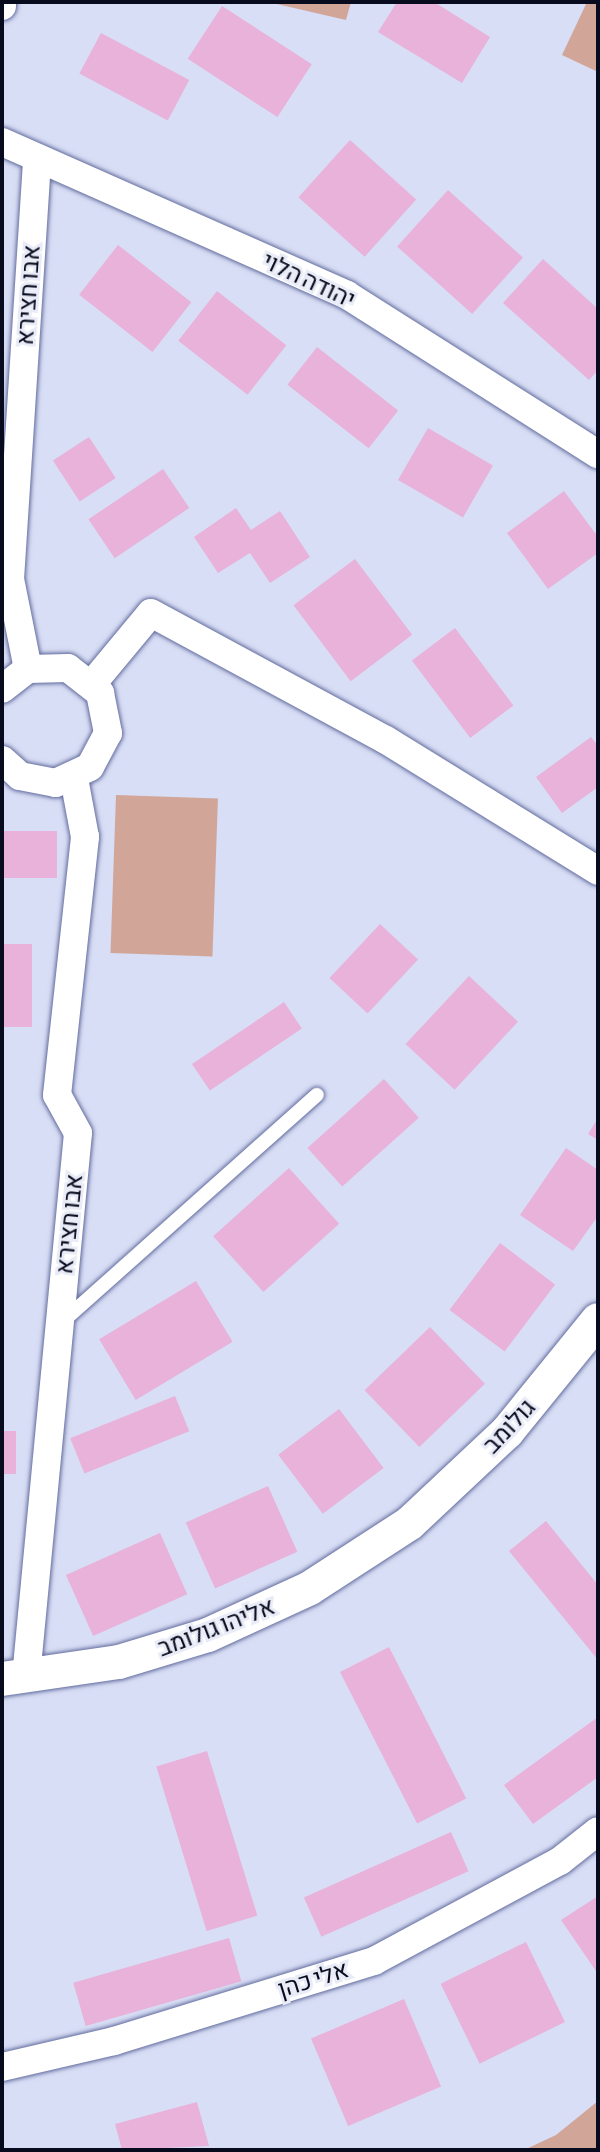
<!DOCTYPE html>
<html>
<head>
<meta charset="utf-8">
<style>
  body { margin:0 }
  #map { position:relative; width:600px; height:2152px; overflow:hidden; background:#d8def5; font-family:"Asap Condensed",Heebo,sans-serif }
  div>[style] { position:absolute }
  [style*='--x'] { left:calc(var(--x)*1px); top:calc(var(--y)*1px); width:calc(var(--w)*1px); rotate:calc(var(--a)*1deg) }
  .green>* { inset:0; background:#d2a599; transform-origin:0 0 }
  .building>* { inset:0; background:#e8b2db; transform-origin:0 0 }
  .roads { filter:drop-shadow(0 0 2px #626c9e) drop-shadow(0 0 2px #626c9e) }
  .service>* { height:14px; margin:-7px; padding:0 7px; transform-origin:7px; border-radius:7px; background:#fff }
  .minor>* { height:28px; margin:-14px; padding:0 14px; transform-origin:14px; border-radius:14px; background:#fff }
  .tertiary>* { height:34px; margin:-17px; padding:0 17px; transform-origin:17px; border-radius:17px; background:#fff }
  span { translate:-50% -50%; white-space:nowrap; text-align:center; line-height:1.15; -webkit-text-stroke:6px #e9ecf7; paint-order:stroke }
  .street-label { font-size:24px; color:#080b1d }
  .frame { position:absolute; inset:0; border:4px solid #080b1d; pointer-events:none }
</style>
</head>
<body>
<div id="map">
  <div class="green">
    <i style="clip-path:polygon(268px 2px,351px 2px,346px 20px)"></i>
    <i style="clip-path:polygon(587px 2px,598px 2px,598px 72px,562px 55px)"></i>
    <i style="left:116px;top:795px;width:102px;height:158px;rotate:2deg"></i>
    <i style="clip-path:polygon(598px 2101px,598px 2150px,524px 2150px,556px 2135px)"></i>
  </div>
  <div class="building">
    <i style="clip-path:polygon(397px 2px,434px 2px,490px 37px,462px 83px,378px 32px)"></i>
    <i style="left:222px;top:6px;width:107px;height:63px;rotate:33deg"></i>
    <i style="left:101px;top:33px;width:100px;height:46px;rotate:28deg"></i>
    <i style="left:350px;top:140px;width:89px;height:77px;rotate:42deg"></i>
    <i style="left:448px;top:190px;width:101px;height:76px;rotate:42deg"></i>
    <i style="left:118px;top:245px;width:93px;height:63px;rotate:38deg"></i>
    <i style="clip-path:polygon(543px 259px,598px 309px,598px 370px,589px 380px,503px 303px)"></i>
    <i style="left:217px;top:291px;width:88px;height:63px;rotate:38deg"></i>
    <i style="left:317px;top:347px;width:103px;height:48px;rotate:38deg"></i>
    <i style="left:428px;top:428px;width:75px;height:60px;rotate:30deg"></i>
    <i style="left:89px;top:437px;width:49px;height:43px;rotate:57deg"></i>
    <i style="left:163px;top:469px;width:47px;height:90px;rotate:56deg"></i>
    <i style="clip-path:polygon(564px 491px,598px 537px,598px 553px,548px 589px,507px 533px)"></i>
    <i style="clip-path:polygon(236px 508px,251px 530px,280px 511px,310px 557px,270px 583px,250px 553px,218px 573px,194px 537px)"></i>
    <i style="left:355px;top:559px;width:95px;height:77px;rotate:53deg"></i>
    <i style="left:455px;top:628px;width:97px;height:54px;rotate:53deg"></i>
    <i style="clip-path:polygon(591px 737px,598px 746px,598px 787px,562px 813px,536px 777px)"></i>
    <i style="left:57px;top:831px;width:47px;height:55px;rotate:90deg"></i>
    <i style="left:380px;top:924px;width:52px;height:74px;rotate:43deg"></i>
    <i style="left:2px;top:944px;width:30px;height:83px"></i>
    <i style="left:469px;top:976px;width:67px;height:93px;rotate:43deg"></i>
    <i style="left:284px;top:1002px;width:32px;height:111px;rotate:56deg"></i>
    <i style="left:384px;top:1079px;width:52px;height:103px;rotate:48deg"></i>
    <i style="clip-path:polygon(598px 1118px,598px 1140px,588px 1134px)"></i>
    <i style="clip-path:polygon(566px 1148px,598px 1170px,598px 1216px,573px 1251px,520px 1215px)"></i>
    <i style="left:289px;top:1168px;width:75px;height:102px;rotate:48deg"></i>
    <i style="left:500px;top:1243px;width:69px;height:84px;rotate:37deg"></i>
    <i style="left:196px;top:1281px;width:71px;height:113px;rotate:59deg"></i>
    <i style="left:430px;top:1327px;width:79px;height:91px;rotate:46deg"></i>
    <i style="left:175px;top:1396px;width:38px;height:113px;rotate:68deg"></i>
    <i style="left:339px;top:1409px;width:74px;height:76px;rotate:53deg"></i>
    <i style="left:2px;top:1431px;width:14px;height:43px"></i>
    <i style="left:268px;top:1486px;width:72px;height:90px;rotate:66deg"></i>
    <i style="clip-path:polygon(546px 1521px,598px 1585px,598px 1660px,509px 1551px)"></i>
    <i style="left:160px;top:1533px;width:67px;height:103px;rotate:66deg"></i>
    <i style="left:389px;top:1647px;width:170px;height:55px;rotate:63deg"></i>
    <i style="clip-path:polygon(598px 1717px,598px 1777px,533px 1824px,504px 1785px)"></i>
    <i style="left:207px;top:1751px;width:172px;height:53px;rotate:73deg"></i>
    <i style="left:451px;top:1832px;width:43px;height:161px;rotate:66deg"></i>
    <i style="clip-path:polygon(598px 1896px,598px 1974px,561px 1920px)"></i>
    <i style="left:229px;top:1938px;width:45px;height:162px;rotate:74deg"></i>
    <i style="left:526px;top:1942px;width:89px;height:95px;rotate:64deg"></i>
    <i style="left:404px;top:1999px;width:95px;height:101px;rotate:67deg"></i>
    <i style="clip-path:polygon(197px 2102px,209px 2146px,122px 2150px,115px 2124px)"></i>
  </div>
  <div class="roads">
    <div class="service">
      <i style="--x:63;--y:1321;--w:340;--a:-41.7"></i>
    </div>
    <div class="minor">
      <i style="--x:2;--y:6;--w:4;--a:-90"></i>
      <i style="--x:2;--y:142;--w:377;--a:23.9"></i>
      <i style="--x:347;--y:295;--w:297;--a:32.4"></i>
      <i style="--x:28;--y:669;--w:92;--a:-101.3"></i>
      <i style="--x:10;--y:579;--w:422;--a:-86.3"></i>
      <i style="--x:92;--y:684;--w:92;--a:-50.3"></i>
      <i style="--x:151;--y:613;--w:267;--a:28.4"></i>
      <i style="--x:386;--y:740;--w:249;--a:31.7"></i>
      <i style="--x:2;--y:689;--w:33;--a:-38"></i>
      <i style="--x:28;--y:669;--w:40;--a:-1.4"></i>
      <i style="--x:68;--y:668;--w:41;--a:38"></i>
      <i style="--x:100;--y:693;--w:41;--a:78.7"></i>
      <i style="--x:108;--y:733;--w:38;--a:118"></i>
      <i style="--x:90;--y:767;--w:38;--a:155"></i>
      <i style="--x:56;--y:783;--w:37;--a:-169"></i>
      <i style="--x:20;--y:776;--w:24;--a:-138"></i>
      <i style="--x:26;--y:1677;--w:546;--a:-84.54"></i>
      <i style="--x:78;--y:1133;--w:43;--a:-118.9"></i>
      <i style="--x:57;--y:1095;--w:260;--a:-83.8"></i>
      <i style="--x:85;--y:837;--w:60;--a:-100.6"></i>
      <i style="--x:2;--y:2067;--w:115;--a:-13.1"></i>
      <i style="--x:114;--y:2041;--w:272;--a:-17.1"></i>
      <i style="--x:374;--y:1961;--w:211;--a:-28.3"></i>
      <i style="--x:560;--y:1861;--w:48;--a:-38.3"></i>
    </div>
    <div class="tertiary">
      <i style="--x:2;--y:1679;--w:118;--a:-8.3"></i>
      <i style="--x:119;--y:1662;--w:93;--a:-16.9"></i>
      <i style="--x:208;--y:1635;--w:112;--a:-24.7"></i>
      <i style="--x:310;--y:1588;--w:119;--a:-33"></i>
      <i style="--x:410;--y:1523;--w:133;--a:-43.2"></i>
      <i style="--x:507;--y:1432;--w:144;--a:-50.9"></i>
    </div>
  </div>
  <div class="street-label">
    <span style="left:309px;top:280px;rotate:25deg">יהודה הלוי</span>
    <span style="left:28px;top:295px;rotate:-86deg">אבו חצירא</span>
    <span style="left:69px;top:1224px;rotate:-84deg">אבו חצירא</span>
    <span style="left:509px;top:1426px;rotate:-47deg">גולומב</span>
    <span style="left:216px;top:1627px;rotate:-21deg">אליהו גולומב</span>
    <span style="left:313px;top:1979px;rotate:-17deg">אלי כהן</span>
  </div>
  <div class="frame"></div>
</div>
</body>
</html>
